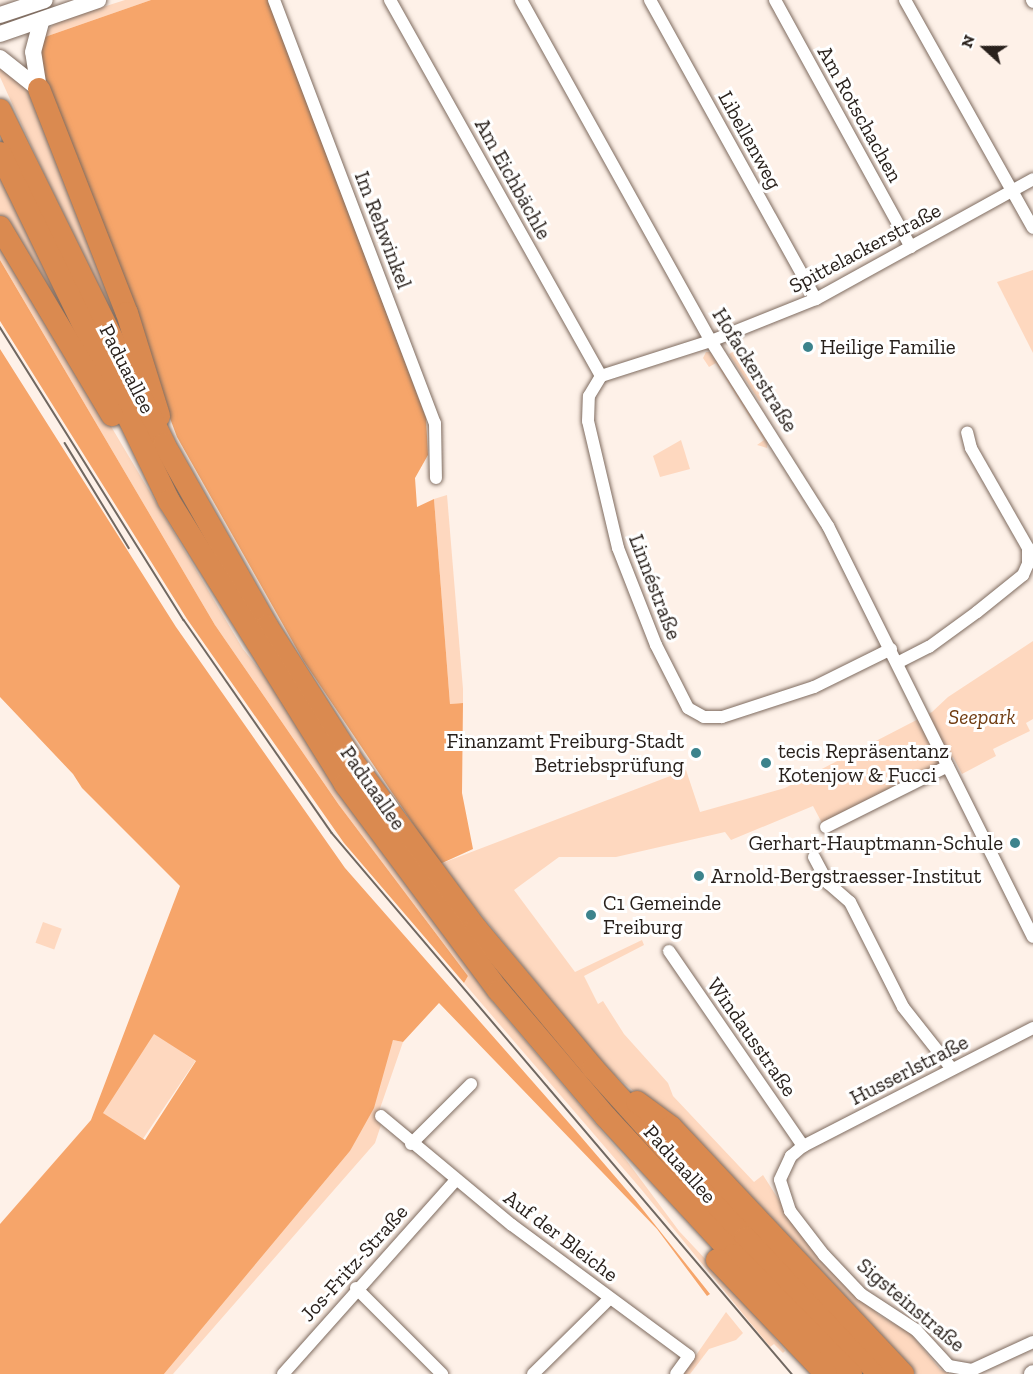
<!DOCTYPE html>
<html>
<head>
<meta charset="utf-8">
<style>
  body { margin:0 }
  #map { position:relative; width:1033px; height:1374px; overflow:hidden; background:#fef1e8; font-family:"Zilla Slab",serif }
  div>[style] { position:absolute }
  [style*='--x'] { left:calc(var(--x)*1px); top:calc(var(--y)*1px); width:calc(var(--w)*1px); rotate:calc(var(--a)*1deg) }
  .green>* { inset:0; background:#fed8bf; transform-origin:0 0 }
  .forest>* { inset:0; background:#f6a56a }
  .roads { filter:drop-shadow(0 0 2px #7e6b5f) drop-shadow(0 0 2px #7e6b5f) }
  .street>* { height:12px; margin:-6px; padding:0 6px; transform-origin:6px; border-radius:6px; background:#fff }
  .secondary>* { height:16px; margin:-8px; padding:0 8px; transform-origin:8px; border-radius:8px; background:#fff }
  .highway>* { height:22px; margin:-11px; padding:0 11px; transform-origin:11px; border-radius:11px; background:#da8a50 }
  .tram>* { height:1.5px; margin:-0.75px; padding:0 0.75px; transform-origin:0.75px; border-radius:0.75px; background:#716861 }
  .dots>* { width:16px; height:16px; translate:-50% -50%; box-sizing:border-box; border:3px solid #fff; border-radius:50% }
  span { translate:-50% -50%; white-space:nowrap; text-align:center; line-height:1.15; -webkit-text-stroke:6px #fff; paint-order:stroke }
  .street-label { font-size:21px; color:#29211c }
  .poi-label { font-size:21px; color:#29211c }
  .left { translate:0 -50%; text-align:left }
  .right { translate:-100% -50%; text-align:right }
  .park-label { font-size:21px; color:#713d12; font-style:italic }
  .north { position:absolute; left:955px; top:18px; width:60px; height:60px; -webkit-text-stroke:4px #fff; paint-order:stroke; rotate:291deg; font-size:16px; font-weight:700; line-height:24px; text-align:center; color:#29211c }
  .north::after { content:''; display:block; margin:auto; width:21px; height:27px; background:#29211c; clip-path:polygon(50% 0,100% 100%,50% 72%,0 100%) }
</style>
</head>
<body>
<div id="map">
  <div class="green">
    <i style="clip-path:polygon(125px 0,151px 0,39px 39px,56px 22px)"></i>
    <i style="clip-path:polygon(0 63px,30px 89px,144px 379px,45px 176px,0 77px)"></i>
    <i style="clip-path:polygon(0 168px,100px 378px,0 216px)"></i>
    <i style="clip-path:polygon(0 239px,243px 649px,275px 689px,491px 1000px,627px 1161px,679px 1231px,753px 1310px,785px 1351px,783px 1353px,774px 1344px,770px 1347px,641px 1189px,464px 983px,468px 976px,339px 805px,215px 625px,0 260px)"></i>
    <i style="clip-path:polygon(1033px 270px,1033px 353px,997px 282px)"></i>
    <i style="left:734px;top:351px;width:56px;height:6px;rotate:57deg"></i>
    <i style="clip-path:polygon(706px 352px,711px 352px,768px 441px,767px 448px,757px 445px,764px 440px,716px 363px,709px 367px,703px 358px)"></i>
    <i style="clip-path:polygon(681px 440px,690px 469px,660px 477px,653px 456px)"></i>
    <i style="clip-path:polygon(447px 495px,463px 689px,463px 703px,450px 704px,434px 499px)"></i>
    <i style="clip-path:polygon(1033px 641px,1033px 719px,1026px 723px,1030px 731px,993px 749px,996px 756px,962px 774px,953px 757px,823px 825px,813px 806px,731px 840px,725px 832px,616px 857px,559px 857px,514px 890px,575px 972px,642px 940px,644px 945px,584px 976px,598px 1004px,603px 1001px,624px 1034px,668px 1083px,673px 1096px,754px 1182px,763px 1175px,805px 1241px,879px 1315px,910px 1333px,940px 1369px,949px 1374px,916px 1374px,669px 1121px,605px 1067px,440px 864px,686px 770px,700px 812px,785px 788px,932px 712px,948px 697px)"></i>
    <i style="left:43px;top:922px;width:20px;height:22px;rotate:20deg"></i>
    <i style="left:154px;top:1033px;width:50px;height:95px;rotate:34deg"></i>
    <i style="clip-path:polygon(393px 1040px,403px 1042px,376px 1120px,381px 1125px,375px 1143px,173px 1374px,164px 1374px,350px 1151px)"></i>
    <i style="clip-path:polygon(726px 1312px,743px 1333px,736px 1340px,709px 1349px,690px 1374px,683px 1374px)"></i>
  </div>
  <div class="forest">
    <i style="clip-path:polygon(151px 0,269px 0,426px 418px,428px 455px,415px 478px,417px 507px,434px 499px,450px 704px,463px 703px,462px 793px,473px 849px,440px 864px,303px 660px,177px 437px,45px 84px,39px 39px)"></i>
    <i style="clip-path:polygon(0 260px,215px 625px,339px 805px,468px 976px,464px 983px,344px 843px,187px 619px,0 321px)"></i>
    <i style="clip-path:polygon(evenodd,0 349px,176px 627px,345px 868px,576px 1131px,636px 1201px,710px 1294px,707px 1296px,657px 1229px,439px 1003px,403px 1042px,393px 1040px,374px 1108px,350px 1151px,164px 1374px,0 1374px,0 1224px,91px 1120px,180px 886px,82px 788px,73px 774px,0 697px,0 349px,154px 1034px,196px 1061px,145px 1140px,103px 1113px,154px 1034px)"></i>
  </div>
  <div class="roads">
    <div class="street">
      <i style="--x:274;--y:0;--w:453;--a:69.2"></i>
      <i style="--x:435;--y:423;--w:55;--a:89"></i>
      <i style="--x:390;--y:0;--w:431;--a:60.7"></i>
      <i style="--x:521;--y:0;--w:390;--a:60.9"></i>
      <i style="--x:711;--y:341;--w:219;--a:57.7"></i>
      <i style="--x:828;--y:526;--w:459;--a:63.5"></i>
      <i style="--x:650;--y:0;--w:342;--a:61"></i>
      <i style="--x:775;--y:0;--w:282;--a:61.2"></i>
      <i style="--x:905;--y:0;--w:261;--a:60.7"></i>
      <i style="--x:1032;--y:0;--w:2;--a:63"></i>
      <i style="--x:891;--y:649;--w:86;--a:153.7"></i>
      <i style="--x:814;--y:687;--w:97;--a:161.9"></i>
      <i style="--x:722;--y:717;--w:18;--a:180"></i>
      <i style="--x:704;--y:717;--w:18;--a:-151"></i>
      <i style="--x:688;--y:708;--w:71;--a:-116.9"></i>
      <i style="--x:656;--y:645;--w:104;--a:-111.4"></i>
      <i style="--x:618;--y:548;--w:130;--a:-103.3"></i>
      <i style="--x:588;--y:421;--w:25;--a:-88"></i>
      <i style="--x:589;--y:396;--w:23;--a:-59"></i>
      <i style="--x:601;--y:376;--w:115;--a:-17.7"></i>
      <i style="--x:711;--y:341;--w:113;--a:-21.8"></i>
      <i style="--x:816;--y:299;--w:248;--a:-28.9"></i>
      <i style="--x:897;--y:663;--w:36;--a:-27"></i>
      <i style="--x:929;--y:647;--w:59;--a:-36.1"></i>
      <i style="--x:977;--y:612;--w:59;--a:-38.8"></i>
      <i style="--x:1023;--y:575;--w:12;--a:-66"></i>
      <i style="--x:1028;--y:564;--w:16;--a:-90"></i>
      <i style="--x:1028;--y:548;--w:115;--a:-119.7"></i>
      <i style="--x:971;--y:448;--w:16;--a:-104"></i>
      <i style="--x:826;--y:827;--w:136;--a:-26.6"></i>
      <i style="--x:814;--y:857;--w:30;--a:62"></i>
      <i style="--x:828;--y:883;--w:29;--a:41"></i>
      <i style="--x:850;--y:902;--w:118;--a:63.2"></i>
      <i style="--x:903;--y:1007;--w:79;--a:51.7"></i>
      <i style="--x:669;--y:951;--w:237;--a:55.5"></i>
      <i style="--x:1033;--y:1028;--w:259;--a:152.8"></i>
      <i style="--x:803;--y:1146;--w:16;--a:140"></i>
      <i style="--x:791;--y:1156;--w:26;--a:115"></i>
      <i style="--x:780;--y:1180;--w:33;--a:72"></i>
      <i style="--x:790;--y:1211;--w:56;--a:52.3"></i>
      <i style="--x:824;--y:1255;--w:54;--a:46.5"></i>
      <i style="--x:861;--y:1294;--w:66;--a:33.2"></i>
      <i style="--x:916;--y:1330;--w:49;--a:47.5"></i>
      <i style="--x:949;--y:1366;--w:23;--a:10"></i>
      <i style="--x:972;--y:1370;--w:67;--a:-24.7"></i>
      <i style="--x:381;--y:1116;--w:170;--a:39.8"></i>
      <i style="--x:512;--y:1225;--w:220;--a:36.5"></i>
      <i style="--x:689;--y:1356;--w:22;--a:126"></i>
      <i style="--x:411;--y:1144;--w:85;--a:-45"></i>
      <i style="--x:356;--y:1288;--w:122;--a:45"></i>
      <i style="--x:283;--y:1374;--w:260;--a:-48.3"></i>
      <i style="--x:533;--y:1374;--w:108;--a:-44.6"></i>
    </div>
    <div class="secondary">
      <i style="--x:0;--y:15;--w:47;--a:-18.4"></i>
      <i style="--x:0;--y:34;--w:104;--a:-19.1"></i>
      <i style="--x:0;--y:58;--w:50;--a:38.5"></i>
      <i style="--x:39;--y:89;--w:37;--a:-99"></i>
      <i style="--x:33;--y:52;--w:31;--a:-75"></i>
      <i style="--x:1032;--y:1374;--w:1;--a:-45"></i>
    </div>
    <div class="highway">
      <i style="--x:39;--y:89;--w:241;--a:68.6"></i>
      <i style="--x:127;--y:313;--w:108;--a:72.7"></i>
      <i style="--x:0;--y:110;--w:372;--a:63.8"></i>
      <i style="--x:164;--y:444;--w:209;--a:60.5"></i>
      <i style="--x:267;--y:626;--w:166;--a:57.6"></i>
      <i style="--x:356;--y:766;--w:202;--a:53.5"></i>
      <i style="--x:476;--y:928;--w:182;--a:50.1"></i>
      <i style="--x:593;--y:1068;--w:229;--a:48"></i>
      <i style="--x:746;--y:1238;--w:190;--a:45.6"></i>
      <i style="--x:0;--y:153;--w:387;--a:64.1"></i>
      <i style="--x:169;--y:501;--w:333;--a:58.1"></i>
      <i style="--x:345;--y:784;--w:258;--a:53.4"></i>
      <i style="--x:499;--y:991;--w:165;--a:49.7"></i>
      <i style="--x:606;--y:1117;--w:188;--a:47.2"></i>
      <i style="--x:734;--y:1255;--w:167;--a:45.5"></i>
      <i style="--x:0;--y:227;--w:219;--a:59.2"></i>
      <i style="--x:637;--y:1102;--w:42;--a:36.3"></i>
      <i style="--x:671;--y:1127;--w:339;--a:46.8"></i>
      <i style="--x:717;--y:1260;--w:158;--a:46.3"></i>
    </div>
  </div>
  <div class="tram">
    <i style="--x:0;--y:327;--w:346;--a:57.9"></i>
    <i style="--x:184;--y:620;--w:259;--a:55.2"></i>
    <i style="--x:332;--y:833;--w:710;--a:49.63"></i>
    <i style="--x:65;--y:443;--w:123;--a:58.6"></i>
  </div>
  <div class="dots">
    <i style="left:808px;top:347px;background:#3c838c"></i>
    <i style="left:696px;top:753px;background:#3c838c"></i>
    <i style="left:766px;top:763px;background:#3c838c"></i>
    <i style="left:1015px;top:843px;background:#3c838c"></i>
    <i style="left:699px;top:876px;background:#3c838c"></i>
    <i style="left:591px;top:915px;background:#3c838c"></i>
  </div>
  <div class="street-label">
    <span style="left:860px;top:114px;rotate:61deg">Am Rotschachen</span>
    <span style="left:750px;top:140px;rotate:61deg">Libellenweg</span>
    <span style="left:513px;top:179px;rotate:61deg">Am Eichbächle</span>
    <span style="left:383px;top:230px;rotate:69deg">Im Rehwinkel</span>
    <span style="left:865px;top:248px;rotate:-28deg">Spittelackerstraße</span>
    <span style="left:127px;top:369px;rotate:63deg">Paduaallee</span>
    <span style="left:755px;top:370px;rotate:58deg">Hofackerstraße</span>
    <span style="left:655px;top:587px;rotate:69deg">Linnéstraße</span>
    <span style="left:373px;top:788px;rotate:55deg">Paduaallee</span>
    <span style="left:752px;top:1037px;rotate:55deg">Windausstraße</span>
    <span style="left:909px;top:1070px;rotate:-27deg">Husserlstraße</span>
    <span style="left:680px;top:1164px;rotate:48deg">Paduaallee</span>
    <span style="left:561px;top:1236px;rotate:37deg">Auf der Bleiche</span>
    <span style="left:354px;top:1263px;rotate:-48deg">Jos-Fritz-Straße</span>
    <span style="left:911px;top:1305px;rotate:40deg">Sigsteinstraße</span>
  </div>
  <div class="poi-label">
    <span class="left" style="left:820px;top:347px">Heilige Familie</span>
    <span class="right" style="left:684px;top:753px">Finanzamt Freiburg-Stadt<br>Betriebsprüfung</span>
    <span class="left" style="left:778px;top:763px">tecis Repräsentanz<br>Kotenjow &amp; Fucci</span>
    <span class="right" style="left:1003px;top:843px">Gerhart-Hauptmann-Schule</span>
    <span class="left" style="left:711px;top:876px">Arnold-Bergstraesser-Institut</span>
    <span class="left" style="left:603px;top:915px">C1 Gemeinde<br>Freiburg</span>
  </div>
  <div class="park-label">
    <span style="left:982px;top:717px">Seepark</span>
  </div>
  <div class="north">N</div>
</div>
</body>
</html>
